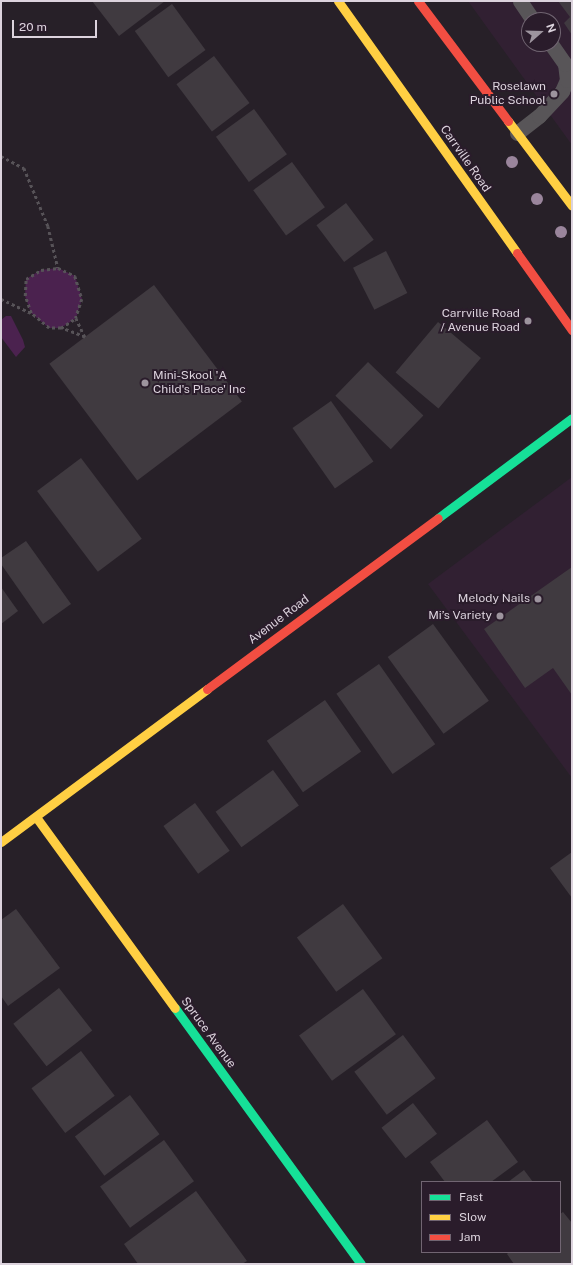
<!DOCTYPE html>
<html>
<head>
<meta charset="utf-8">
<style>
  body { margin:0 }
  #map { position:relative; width:573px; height:1265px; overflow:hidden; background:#272028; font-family:"Public Sans",sans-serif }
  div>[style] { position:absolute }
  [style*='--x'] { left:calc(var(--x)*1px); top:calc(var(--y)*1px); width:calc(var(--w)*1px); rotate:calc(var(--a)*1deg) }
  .built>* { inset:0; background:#312032 }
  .green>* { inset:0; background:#4b224f }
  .building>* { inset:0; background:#403a40; transform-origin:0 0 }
  .path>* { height:2.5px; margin-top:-1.25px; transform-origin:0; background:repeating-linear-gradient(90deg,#575358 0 3px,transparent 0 6px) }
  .lane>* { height:15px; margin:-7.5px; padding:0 7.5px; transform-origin:7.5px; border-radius:7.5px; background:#585558 }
  .fast>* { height:9px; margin:-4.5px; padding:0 4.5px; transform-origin:4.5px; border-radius:4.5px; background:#16e098 }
  .slow>* { height:9px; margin:-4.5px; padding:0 4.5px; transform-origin:4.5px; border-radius:4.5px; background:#ffcf43 }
  .jam>* { height:9px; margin:-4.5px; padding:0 4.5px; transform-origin:4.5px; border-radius:4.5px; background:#f24e42 }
  .trees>* { width:12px; height:12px; margin:-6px; border-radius:50%; background:#9a859c }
  .dots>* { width:11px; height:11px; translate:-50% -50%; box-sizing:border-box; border:2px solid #2a1c2b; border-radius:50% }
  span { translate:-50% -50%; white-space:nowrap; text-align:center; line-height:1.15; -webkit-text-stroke:4px #2a1c2b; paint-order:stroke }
  .poi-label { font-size:12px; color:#dcd3dd }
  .right { translate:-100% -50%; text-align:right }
  .left { translate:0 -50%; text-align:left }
  .street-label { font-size:12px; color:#dcd3dd }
  .frame { position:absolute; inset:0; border:2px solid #dcd3dd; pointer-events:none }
  .legend { position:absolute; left:421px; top:1181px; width:140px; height:72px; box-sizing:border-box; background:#2a1c2b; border:1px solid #716572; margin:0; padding:5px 7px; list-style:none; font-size:12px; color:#dcd3dd }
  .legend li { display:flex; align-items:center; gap:8px; height:20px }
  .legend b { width:20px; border:1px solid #716572 }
  .north { position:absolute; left:521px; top:12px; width:40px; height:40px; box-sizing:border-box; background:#2a1c2b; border:1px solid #716572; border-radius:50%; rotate:70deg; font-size:11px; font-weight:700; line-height:16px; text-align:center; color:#dcd3dd }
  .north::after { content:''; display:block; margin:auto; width:14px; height:18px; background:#9d949e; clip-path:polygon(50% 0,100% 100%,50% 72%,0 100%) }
  .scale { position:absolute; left:12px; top:20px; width:85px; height:18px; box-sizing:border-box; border:2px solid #dcd3dd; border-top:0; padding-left:5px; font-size:12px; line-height:14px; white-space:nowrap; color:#dcd3dd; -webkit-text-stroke:3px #2a1c2b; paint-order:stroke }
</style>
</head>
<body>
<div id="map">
  <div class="built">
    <i style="clip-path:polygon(evenodd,468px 1px,572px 1px,572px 145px,468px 1px,529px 20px,553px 20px,553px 44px,529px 44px,529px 20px)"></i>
    <i style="clip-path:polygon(572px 477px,572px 778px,428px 584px)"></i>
  </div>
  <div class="green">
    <i style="clip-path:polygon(58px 268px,75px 276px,82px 299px,76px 318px,61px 328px,49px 328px,31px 313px,25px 296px,26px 279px,41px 270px)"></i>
    <i style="clip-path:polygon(6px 316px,11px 316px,23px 340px,25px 347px,16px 357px,1px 337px,1px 320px)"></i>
  </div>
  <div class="building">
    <i style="clip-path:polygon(92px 1px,165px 1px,119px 36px)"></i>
    <i style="clip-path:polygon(558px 1px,572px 1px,572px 35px,564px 23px,570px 17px)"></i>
    <i style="left:172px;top:4px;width:57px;height:46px;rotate:54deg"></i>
    <i style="left:214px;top:56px;width:59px;height:47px;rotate:53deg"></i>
    <i style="left:254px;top:109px;width:56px;height:47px;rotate:54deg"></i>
    <i style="left:292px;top:162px;width:56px;height:48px;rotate:54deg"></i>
    <i style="left:346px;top:203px;width:46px;height:37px;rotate:53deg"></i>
    <i style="left:386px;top:251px;width:47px;height:37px;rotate:63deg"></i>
    <i style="left:154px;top:285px;width:146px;height:131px;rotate:53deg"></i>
    <i style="left:438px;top:322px;width:56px;height:66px;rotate:40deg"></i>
    <i style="left:368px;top:362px;width:77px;height:47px;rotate:44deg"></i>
    <i style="left:331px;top:401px;width:74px;height:47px;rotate:55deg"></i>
    <i style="left:81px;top:458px;width:101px;height:55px;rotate:53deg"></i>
    <i style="clip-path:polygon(26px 541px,71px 604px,43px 624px,1px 564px,1px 558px)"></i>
    <i style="clip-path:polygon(572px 567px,572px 695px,553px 668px,525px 688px,484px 629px)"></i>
    <i style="clip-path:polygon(1px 587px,18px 611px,1px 624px)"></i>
    <i style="left:433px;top:624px;width:95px;height:56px;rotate:54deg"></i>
    <i style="left:379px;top:664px;width:98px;height:52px;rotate:55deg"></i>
    <i style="left:325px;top:700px;width:63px;height:71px;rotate:55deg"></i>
    <i style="left:273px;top:770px;width:44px;height:71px;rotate:54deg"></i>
    <i style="left:195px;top:803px;width:59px;height:39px;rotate:54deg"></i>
    <i style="clip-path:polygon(572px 852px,572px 898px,550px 868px)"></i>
    <i style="left:343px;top:904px;width:67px;height:57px;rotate:54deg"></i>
    <i style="clip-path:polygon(16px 909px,60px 968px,8px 1006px,1px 996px,1px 920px)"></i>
    <i style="left:59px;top:988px;width:54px;height:58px;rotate:52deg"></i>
    <i style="left:363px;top:989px;width:56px;height:79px;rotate:54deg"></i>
    <i style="left:403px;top:1035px;width:54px;height:61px;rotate:53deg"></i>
    <i style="left:81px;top:1051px;width:56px;height:62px;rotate:53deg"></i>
    <i style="left:130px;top:1095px;width:49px;height:69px;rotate:53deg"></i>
    <i style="left:413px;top:1103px;width:39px;height:40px;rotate:52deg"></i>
    <i style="clip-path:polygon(487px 1120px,518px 1162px,491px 1182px,445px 1182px,430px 1162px)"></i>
    <i style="left:164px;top:1140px;width:51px;height:79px;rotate:54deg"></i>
    <i style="clip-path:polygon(524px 1170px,533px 1182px,508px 1182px)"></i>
    <i style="clip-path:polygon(196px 1191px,247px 1261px,242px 1264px,138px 1264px,124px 1244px)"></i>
    <i style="clip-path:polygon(563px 1212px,572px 1223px,572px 1264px,514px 1264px,507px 1254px,509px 1252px,560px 1252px,560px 1214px)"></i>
  </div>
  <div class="path">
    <i style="--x:1;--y:156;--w:26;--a:28"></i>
    <i style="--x:24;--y:168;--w:63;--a:67.5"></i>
    <i style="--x:48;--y:226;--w:43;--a:76.6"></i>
    <i style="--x:58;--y:268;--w:19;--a:25"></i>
    <i style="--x:75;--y:276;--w:24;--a:73"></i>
    <i style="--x:82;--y:299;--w:20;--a:108"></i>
    <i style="--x:76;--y:318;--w:21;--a:65"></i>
    <i style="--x:85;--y:337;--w:26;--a:-159"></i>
    <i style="--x:61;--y:328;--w:12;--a:180"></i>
    <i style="--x:49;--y:328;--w:23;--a:-140"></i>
    <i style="--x:31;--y:313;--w:18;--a:-109"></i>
    <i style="--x:25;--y:296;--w:17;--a:-87"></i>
    <i style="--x:26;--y:279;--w:17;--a:-31"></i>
    <i style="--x:41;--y:270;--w:17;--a:-7"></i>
    <i style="--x:1;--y:299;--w:33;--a:25"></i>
    <i style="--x:61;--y:328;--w:18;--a:-34"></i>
  </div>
  <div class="lane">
    <i style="--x:520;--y:1;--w:23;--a:56"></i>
    <i style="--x:517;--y:133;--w:28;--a:-38"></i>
    <i style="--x:539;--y:116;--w:34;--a:-47"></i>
    <i style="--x:562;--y:91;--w:12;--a:-66"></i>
    <i style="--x:567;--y:80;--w:16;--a:-97"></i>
    <i style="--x:565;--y:64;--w:24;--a:-125"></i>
  </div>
  <div class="fast">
    <i style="--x:438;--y:518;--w:167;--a:-36.7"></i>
    <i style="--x:175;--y:1008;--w:316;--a:54"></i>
  </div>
  <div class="slow">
    <i style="--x:338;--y:1;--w:309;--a:54.6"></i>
    <i style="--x:508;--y:121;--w:106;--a:53"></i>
    <i style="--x:36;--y:817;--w:236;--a:54"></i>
    <i style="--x:1;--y:842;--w:257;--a:-36.6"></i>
  </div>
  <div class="jam">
    <i style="--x:418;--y:1;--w:150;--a:53.1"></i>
    <i style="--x:517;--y:253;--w:95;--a:54.5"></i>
    <i style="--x:207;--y:689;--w:287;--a:-36.5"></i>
  </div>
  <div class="trees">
    <i style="left:512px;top:162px"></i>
    <i style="left:537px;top:199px"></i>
    <i style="left:561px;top:232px"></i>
  </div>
  <div class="dots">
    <i style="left:554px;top:94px;background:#9d949e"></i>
    <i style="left:528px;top:321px;background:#9d949e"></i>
    <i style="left:145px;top:383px;background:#9d949e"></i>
    <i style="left:538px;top:599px;background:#9d949e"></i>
    <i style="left:500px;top:616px;background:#9d949e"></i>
  </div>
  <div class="poi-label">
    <span class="right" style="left:546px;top:94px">Roselawn<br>Public School</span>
    <span class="right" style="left:520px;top:321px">Carrville Road<br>/ Avenue Road</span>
    <span class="left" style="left:153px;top:383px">Mini-Skool 'A<br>Child's Place' Inc</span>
    <span class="right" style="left:530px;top:599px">Melody Nails</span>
    <span class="right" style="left:492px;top:616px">Mi’s Variety</span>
  </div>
  <div class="street-label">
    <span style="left:465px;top:159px;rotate:55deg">Carrville Road</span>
    <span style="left:279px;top:620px;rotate:-37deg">Avenue Road</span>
    <span style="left:208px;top:1033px;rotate:54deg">Spruce Avenue</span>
  </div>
  <div class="frame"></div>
  <ul class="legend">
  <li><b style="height:5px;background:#16e098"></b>Fast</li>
  <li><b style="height:5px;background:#ffcf43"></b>Slow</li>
  <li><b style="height:5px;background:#f24e42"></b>Jam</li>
  </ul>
  <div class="north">N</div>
  <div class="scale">20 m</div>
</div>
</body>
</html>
